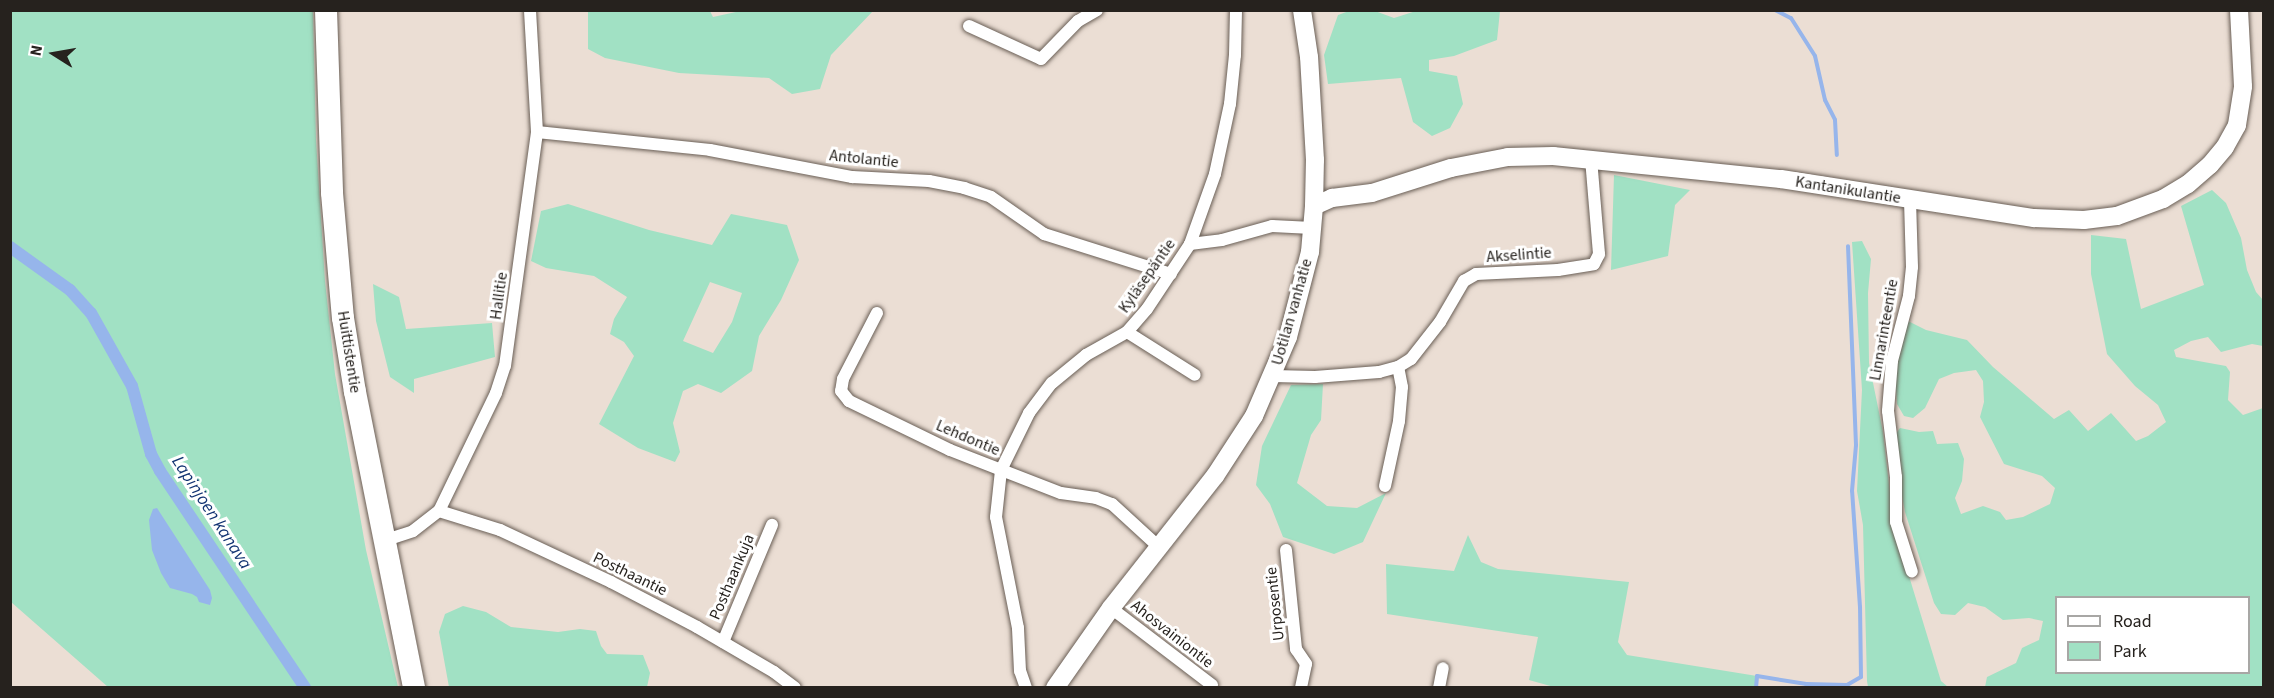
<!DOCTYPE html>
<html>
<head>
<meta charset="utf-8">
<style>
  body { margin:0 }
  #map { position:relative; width:2274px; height:698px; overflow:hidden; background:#ebded4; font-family:"Source Sans 3",sans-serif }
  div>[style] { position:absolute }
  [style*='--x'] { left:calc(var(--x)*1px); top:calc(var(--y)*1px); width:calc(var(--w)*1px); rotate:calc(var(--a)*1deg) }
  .green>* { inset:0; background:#a1e1c4 }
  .water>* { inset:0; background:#96b5eb }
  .stream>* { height:4px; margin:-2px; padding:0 2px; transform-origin:2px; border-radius:2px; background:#96b5eb }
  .canal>* { height:12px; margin:-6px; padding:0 6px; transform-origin:6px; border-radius:6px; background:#96b5eb }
  .roads { filter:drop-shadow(0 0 2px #695e55) drop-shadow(0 0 2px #695e55) }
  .street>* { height:12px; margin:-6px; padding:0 6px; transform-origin:6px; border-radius:6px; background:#fff }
  .secondary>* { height:18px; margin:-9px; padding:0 9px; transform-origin:9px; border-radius:9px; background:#fff }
  .highway>* { height:22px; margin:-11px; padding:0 11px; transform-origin:11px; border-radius:11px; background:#fff }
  span { translate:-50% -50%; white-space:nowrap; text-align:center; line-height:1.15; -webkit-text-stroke:6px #fff; paint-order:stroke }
  .street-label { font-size:16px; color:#26221e }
  .water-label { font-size:18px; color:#123372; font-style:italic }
  .frame { position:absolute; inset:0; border:12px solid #26221e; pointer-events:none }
  .legend { position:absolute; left:2055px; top:596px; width:195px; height:78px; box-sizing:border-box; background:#fff; border:2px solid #a8a7a5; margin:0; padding:8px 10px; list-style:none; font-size:18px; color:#26221e }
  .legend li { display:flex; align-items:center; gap:12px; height:30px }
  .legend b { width:30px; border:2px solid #a8a7a5 }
  .north { position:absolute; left:24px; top:24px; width:60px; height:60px; -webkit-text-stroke:4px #fff; paint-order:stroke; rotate:281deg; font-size:16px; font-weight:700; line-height:24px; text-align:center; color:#26221e }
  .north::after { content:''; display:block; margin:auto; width:21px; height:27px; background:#26221e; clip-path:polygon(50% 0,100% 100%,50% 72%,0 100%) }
</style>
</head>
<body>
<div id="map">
  <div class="green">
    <i style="clip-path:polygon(745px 10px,873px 11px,831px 55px,820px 89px,792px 94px,769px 78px,679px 73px,605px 58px,588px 49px,588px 11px,710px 11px,713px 17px)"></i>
    <i style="clip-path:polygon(11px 11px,313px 11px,316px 140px,325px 281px,335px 374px,366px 550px,398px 687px,108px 687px,11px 602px)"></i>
    <i style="clip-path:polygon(1349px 11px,1375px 11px,1394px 18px,1416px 11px,1500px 11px,1497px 40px,1454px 56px,1429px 60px,1429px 71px,1457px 76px,1463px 104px,1450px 128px,1432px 136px,1413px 122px,1401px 78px,1328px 84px,1324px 55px,1338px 15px)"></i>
    <i style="clip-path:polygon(1614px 175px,1690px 190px,1675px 205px,1668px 256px,1611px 270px)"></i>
    <i style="clip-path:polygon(evenodd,2212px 190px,2226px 203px,2241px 238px,2247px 270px,2256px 292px,2263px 300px,2263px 346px,2252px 344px,2221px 352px,2208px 337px,2191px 341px,2174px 350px,2176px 357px,2226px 366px,2230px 372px,2228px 400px,2243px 415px,2263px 408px,2263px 687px,1985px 687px,1987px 677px,2016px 663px,2022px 648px,2039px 640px,2043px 621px,2029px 618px,2003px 620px,1985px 607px,1968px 603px,1955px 615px,1941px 614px,1934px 603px,1905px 512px,1897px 469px,1895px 435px,1900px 428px,1919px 432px,1933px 431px,1937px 444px,1958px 443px,1964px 459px,1962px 481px,1955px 498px,1961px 514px,1983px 506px,2000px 512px,2006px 520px,2023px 517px,2050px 504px,2055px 488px,2042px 476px,2004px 464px,1980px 417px,1984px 402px,1983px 381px,1976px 370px,1954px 373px,1939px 379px,1925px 408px,1913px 418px,1904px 416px,1897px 404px,1893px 350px,1902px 318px,1926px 330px,1967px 340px,1993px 367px,2054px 419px,2069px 410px,2088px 431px,2111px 413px,2136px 441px,2148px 436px,2166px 422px,2158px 405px,2135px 386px,2107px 354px,2091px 274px,2091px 235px,2126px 239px,2141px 309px,2204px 285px,2181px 206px,2212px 190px,2056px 598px,2248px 598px,2248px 672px,2056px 672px,2056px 598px)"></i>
    <i style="clip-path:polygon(evenodd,568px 204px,649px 230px,712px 245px,731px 214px,787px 225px,799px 260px,781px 300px,759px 336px,752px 371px,721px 393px,698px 384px,683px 391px,673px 423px,680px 452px,675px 462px,638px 448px,599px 424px,634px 356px,624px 342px,610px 334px,614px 319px,627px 297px,594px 276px,546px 268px,531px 261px,541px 211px,568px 204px,710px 282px,742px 293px,732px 322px,713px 353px,683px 341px,710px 282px)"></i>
    <i style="clip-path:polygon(1862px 241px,1871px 259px,1868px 293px,1869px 363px,1883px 432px,1891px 502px,1909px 576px,1941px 681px,1948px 687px,1868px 687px,1867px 681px,1863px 525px,1857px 491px,1862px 390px,1852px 242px)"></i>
    <i style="clip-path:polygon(373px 284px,399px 297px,406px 329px,492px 323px,495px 357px,414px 379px,414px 393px,390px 377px,376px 321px)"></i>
    <i style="clip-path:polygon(1323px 384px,1321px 420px,1311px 435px,1297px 483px,1327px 506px,1357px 508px,1386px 493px,1363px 542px,1334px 554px,1283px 537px,1270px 504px,1256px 485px,1262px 446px,1291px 385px)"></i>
    <i style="clip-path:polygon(1468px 535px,1481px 562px,1498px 569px,1629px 582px,1618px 642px,1627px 655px,1757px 676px,1756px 687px,1554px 687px,1529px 680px,1538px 637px,1387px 614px,1386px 564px,1454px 571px)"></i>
    <i style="clip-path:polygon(463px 606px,486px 612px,511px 627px,558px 632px,580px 629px,596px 631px,601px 646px,607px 654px,643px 655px,650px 673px,647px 687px,449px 687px,439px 632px,445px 614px)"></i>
  </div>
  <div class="water">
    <i style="clip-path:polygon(157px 508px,210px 590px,212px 598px,210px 605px,199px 602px,197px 597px,192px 594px,170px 588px,161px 573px,152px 550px,149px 520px,153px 509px)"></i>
  </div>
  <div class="stream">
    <i style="--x:1775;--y:10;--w:18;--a:27"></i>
    <i style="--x:1791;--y:18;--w:45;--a:57.7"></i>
    <i style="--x:1815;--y:56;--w:45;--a:77.2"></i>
    <i style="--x:1825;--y:100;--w:22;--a:63"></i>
    <i style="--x:1835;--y:120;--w:35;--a:87"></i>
    <i style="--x:1756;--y:688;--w:12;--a:-85"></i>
    <i style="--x:1757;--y:676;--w:50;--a:9.3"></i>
    <i style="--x:1806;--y:684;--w:41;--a:1.4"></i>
    <i style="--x:1847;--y:685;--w:16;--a:-30"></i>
    <i style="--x:1861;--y:677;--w:70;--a:-90.8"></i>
    <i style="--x:1860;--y:607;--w:116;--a:-93.9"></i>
    <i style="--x:1852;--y:491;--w:46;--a:-85"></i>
    <i style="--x:1856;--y:445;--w:199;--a:-92.3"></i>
  </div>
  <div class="canal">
    <i style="--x:10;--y:247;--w:74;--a:35.6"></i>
    <i style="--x:70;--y:290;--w:31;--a:48"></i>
    <i style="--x:91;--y:313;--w:84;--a:60.7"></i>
    <i style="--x:132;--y:386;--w:71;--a:74.4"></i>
    <i style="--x:151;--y:454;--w:19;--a:62"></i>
    <i style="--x:160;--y:471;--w:261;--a:56.2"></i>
  </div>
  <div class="roads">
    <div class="street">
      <i style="--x:969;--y:26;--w:79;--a:24.6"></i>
      <i style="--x:1041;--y:59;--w:53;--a:-45.8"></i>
      <i style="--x:1078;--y:21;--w:22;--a:-30"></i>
      <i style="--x:537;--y:132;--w:174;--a:5.9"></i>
      <i style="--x:710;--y:150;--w:145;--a:10.8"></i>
      <i style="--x:852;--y:177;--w:77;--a:3"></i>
      <i style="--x:929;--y:181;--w:36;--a:11"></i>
      <i style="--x:964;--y:188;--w:28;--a:18"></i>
      <i style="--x:991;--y:197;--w:65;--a:34.9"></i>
      <i style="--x:1044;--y:234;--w:133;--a:17.5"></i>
      <i style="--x:1910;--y:200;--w:67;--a:88.3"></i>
      <i style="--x:1912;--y:267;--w:29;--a:96"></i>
      <i style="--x:1909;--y:296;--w:67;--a:104.7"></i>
      <i style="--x:1892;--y:361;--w:50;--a:94.6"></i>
      <i style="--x:1888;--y:411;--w:66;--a:83.1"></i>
      <i style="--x:1896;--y:477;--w:45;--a:90"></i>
      <i style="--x:1896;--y:522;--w:52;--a:72.3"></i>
      <i style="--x:1190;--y:244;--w:32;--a:-7"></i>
      <i style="--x:1222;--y:240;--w:52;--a:-15.6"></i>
      <i style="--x:1272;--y:226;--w:40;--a:2.9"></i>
      <i style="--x:877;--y:313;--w:74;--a:117.3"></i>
      <i style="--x:843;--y:379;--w:12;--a:99"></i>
      <i style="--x:841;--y:391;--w:13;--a:51"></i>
      <i style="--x:849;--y:401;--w:112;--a:25.9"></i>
      <i style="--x:950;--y:450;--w:119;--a:21.2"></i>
      <i style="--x:1061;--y:493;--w:35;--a:8"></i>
      <i style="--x:1096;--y:498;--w:17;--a:21"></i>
      <i style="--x:1112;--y:504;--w:64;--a:42.5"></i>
      <i style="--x:1127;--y:332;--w:80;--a:32.3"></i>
      <i style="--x:1273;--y:376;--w:42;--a:1.4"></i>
      <i style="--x:1315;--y:377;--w:64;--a:-4.5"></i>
      <i style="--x:1379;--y:372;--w:20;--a:-15"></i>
      <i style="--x:1398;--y:367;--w:15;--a:-32"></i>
      <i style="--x:1411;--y:359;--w:47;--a:-51.9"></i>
      <i style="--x:1440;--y:322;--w:48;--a:-59.7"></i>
      <i style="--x:1464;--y:281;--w:14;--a:-30"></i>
      <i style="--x:1476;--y:274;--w:82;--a:-2.8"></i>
      <i style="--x:1558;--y:270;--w:36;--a:-9"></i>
      <i style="--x:1594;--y:264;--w:11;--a:-63"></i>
      <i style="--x:1599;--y:254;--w:95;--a:-94.8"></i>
      <i style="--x:1385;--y:486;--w:66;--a:-77.8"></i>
      <i style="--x:1399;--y:421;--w:34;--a:-85"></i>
      <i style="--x:1402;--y:387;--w:20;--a:-101"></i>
      <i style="--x:439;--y:511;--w:64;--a:17.3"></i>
      <i style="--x:500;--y:530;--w:123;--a:25.1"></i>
      <i style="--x:611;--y:582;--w:97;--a:27.6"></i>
      <i style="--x:697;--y:627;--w:89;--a:30.3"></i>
      <i style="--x:774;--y:672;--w:26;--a:37"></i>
      <i style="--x:386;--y:540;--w:28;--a:-18"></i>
      <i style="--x:413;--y:531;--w:33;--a:-38"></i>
      <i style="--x:439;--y:511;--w:131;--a:-64.2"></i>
      <i style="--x:496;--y:393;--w:28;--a:-72"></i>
      <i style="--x:505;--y:366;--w:236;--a:-82.2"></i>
      <i style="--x:537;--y:132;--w:122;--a:-93.3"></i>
      <i style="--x:1286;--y:550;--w:100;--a:84.2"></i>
      <i style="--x:1296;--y:649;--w:18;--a:56"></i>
      <i style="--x:1306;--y:664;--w:25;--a:102"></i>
      <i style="--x:1111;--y:608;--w:127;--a:37.3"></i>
      <i style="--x:723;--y:642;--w:127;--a:-67.3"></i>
      <i style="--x:1026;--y:688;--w:18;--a:-109"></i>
      <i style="--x:1020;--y:671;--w:43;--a:-92.7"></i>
      <i style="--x:1018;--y:628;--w:113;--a:-101.2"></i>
      <i style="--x:996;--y:517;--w:47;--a:-83.9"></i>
      <i style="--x:1001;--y:470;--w:64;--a:-63.8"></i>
      <i style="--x:1029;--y:413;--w:38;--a:-53"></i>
      <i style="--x:1052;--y:383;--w:44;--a:-39.5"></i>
      <i style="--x:1086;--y:355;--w:47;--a:-29.3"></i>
      <i style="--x:1127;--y:332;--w:30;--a:-49"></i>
      <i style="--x:1147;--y:309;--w:78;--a:-56.5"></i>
      <i style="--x:1190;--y:244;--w:74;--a:-70.3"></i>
      <i style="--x:1215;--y:174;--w:72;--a:-77.9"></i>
      <i style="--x:1230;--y:104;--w:49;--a:-84.2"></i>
      <i style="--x:1235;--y:55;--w:45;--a:-88.7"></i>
      <i style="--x:1439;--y:688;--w:20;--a:-79"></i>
    </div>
    <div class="secondary">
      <i style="--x:1314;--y:206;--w:20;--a:-24"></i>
      <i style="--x:1332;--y:198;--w:40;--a:-7.1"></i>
      <i style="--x:1372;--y:193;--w:83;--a:-17.6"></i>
      <i style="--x:1451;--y:168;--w:58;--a:-10.9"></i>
      <i style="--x:1508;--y:157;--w:45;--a:-1.3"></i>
      <i style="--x:1553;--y:156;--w:229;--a:5.8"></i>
      <i style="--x:1781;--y:179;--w:256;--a:8.8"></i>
      <i style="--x:2034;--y:218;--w:50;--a:2.3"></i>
      <i style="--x:2084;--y:220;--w:33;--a:-7"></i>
      <i style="--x:2117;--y:216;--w:49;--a:-20.3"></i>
      <i style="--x:2163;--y:199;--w:29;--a:-31"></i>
      <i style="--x:2188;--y:184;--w:29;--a:-41"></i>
      <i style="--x:2210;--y:165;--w:23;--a:-50"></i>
      <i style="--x:2225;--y:147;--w:25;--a:-61"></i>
      <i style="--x:2237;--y:125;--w:39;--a:-81"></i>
      <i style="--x:2243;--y:86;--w:76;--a:-93"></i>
      <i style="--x:1055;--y:688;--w:98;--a:-55"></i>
      <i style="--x:1111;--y:608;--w:168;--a:-51.8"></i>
      <i style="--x:1215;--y:476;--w:72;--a:-57"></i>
      <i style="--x:1254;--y:416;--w:86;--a:-66.7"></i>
      <i style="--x:1288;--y:337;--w:88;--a:-75.5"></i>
      <i style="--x:1310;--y:252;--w:46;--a:-85"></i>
      <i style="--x:1314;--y:206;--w:46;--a:-88.8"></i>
      <i style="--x:1315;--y:160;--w:103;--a:-93.3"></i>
      <i style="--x:1309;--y:57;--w:48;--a:-98.5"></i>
    </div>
    <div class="highway">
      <i style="--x:326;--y:10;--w:183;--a:88.1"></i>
      <i style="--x:332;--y:193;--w:125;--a:85"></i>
      <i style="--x:343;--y:318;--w:75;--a:80.8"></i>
      <i style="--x:355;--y:392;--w:302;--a:78.7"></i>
    </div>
  </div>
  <div class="street-label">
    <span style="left:864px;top:159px;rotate:6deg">Antolantie</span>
    <span style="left:1848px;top:190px;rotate:9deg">Kantanikulantie</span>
    <span style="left:1519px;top:255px;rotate:-4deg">Akselintie</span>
    <span style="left:1147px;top:276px;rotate:-55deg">Kyläsepäntie</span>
    <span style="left:499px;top:296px;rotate:-82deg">Hallitie</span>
    <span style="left:1292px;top:312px;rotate:-74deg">Uotilan vanhatie</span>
    <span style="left:1884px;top:330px;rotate:-80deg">Linnarinteentie</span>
    <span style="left:349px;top:352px;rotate:81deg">Huittistentie</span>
    <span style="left:968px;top:438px;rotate:23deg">Lehdontie</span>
    <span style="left:630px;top:574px;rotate:26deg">Posthaantie</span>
    <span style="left:732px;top:577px;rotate:-67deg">Posthaankuja</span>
    <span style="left:1275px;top:604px;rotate:-96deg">Urposentie</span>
    <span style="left:1172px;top:634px;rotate:38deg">Ahosvainiontie</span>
  </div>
  <div class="water-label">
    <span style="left:211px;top:513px;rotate:57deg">Lapinjoen kanava</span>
  </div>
  <div class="frame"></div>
  <ul class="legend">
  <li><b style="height:8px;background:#fff"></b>Road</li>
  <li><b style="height:16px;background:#a1e1c4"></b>Park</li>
  </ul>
  <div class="north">N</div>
</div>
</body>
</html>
